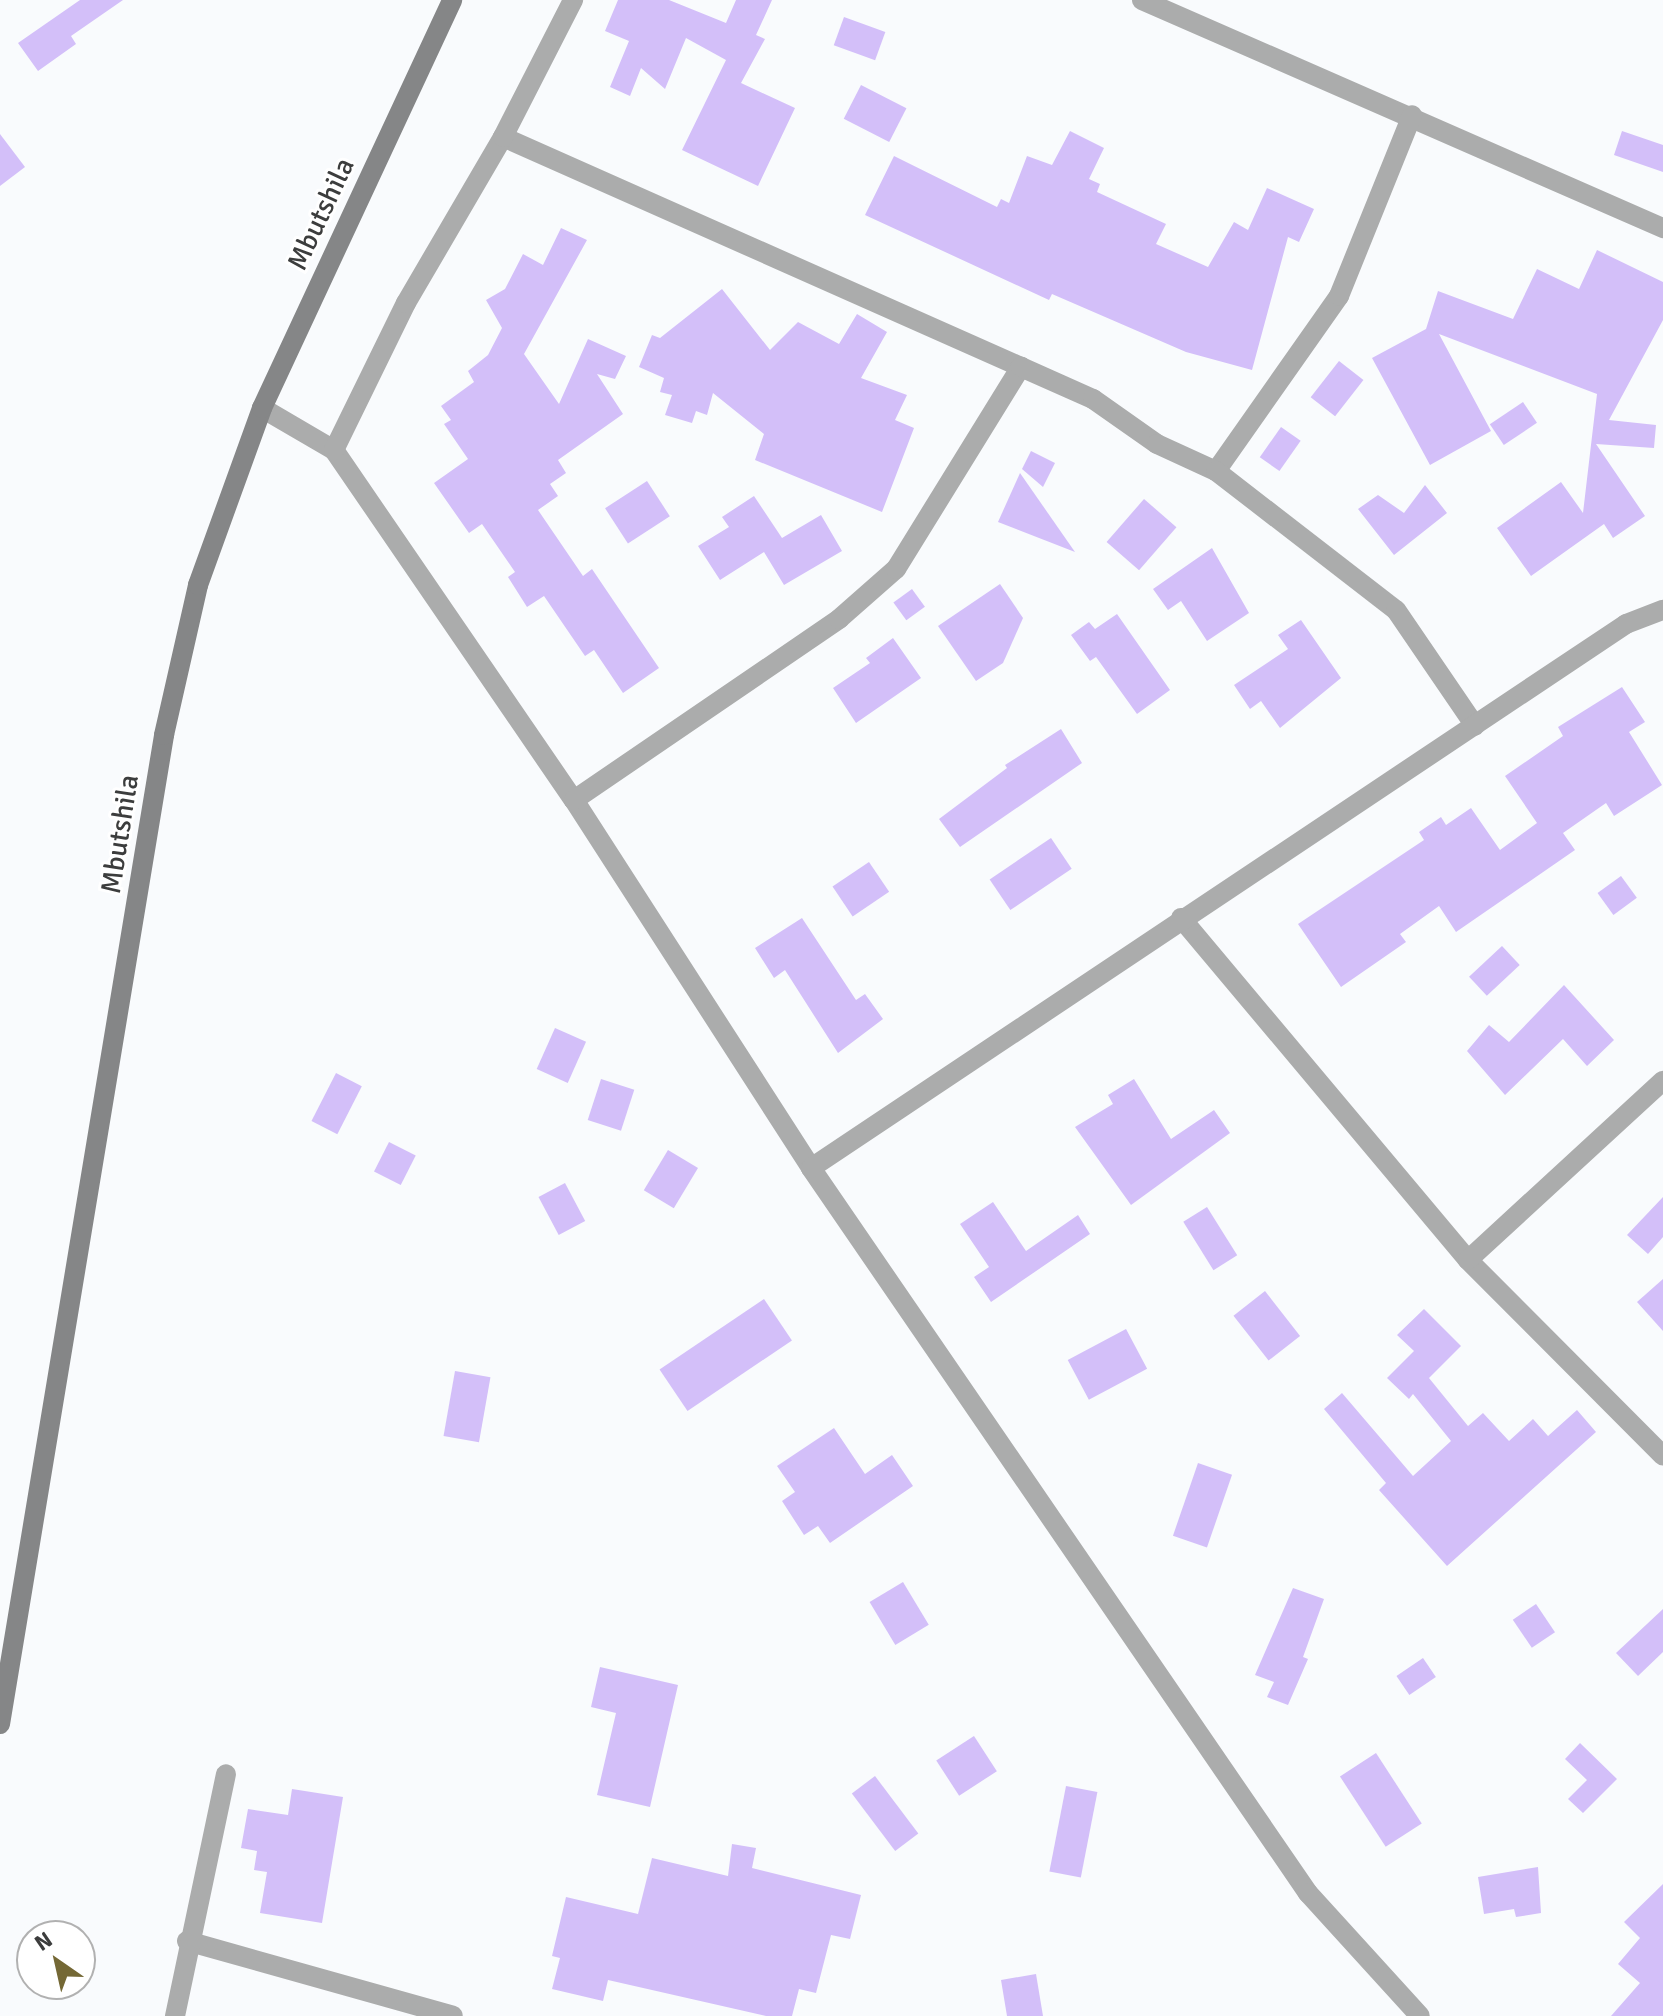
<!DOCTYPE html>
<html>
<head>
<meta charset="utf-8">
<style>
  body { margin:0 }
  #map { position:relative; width:1663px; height:2016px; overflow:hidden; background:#f9fbfd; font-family:Signika,sans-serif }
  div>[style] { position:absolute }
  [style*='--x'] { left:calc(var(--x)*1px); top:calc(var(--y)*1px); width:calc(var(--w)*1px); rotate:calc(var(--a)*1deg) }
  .building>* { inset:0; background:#d3bff9; transform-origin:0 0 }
  .street>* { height:20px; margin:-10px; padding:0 10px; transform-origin:10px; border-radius:10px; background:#abacac }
  .secondary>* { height:20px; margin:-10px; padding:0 10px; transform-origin:10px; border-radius:10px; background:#858687 }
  span { translate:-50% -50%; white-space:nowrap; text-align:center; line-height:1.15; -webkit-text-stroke:6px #fff; paint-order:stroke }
  .street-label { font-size:28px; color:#3c3d3d }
  .north { position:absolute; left:16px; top:1920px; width:80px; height:80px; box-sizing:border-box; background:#fff; border:2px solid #b1b1b1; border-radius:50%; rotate:326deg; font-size:22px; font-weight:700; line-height:32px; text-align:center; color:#3c3d3d }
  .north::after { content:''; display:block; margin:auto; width:28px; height:36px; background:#746835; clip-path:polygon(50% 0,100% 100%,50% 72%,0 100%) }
</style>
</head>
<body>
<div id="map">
  <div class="building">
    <i style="clip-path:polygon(80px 0,123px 0,71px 36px,76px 44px,38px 71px,18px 43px)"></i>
    <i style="clip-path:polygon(618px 0,669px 0,726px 23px,736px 0,772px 0,756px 35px,765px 39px,741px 83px,795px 108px,758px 186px,682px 150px,726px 60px,686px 38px,665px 89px,641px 68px,630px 96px,610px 87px,629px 41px,605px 31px)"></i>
    <i style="left:844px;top:17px;width:44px;height:30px;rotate:20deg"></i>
    <i style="left:861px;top:85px;width:51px;height:38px;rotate:27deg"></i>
    <i style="clip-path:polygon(1070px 131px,1104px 148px,1089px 179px,1100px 184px,1097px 192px,1166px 224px,1156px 244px,1208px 267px,1234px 222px,1248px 230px,1267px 188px,1314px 209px,1299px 242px,1288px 237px,1252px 370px,1186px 352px,1052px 294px,1049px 300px,865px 215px,894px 156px,997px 207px,1001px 199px,1009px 203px,1027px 156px,1052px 165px)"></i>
    <i style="clip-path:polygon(1622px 131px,1663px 145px,1663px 172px,1614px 155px)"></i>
    <i style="clip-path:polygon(0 134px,25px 167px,0 186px)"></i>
    <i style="clip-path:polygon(561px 228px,587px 240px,524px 354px,559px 404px,588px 339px,626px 356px,615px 379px,597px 374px,623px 414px,558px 460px,566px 473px,550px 484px,558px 496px,538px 510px,583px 576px,592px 569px,659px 668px,623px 693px,594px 650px,585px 656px,544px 596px,527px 607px,508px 577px,515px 572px,482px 524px,469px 533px,434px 483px,468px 459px,444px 424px,451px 420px,441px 406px,474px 382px,468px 371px,488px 355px,502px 328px,486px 300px,505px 289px,523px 254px,543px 265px)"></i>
    <i style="clip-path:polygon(1597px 250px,1663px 282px,1663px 320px,1609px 420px,1656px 425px,1654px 448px,1596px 444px,1645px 516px,1613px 538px,1604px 524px,1531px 576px,1497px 528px,1561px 482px,1583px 513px,1597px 394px,1439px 334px,1491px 431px,1430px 465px,1372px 358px,1426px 329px,1438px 291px,1513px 319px,1537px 269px,1579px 289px)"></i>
    <i style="clip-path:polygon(722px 289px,770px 350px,798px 322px,839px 344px,857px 314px,887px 332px,861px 378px,907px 395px,895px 420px,914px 428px,882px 512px,755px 460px,764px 434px,713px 393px,707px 415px,696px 411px,692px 423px,665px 415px,672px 395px,660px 392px,664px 378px,639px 367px,652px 335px,660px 338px)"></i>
    <i style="left:1339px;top:361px;width:31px;height:46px;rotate:38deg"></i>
    <i style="left:1523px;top:402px;width:25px;height:40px;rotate:56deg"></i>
    <i style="left:1281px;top:427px;width:24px;height:37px;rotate:35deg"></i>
    <i style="clip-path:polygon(1031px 451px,1055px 463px,1043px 487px,1022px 469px)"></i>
    <i style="clip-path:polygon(1020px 473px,1075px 552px,998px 522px)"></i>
    <i style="left:647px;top:481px;width:42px;height:50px;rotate:57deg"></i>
    <i style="clip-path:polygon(1425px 485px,1447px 513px,1394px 555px,1358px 509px,1378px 495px,1404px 513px)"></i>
    <i style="clip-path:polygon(754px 496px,782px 538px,821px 515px,842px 551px,784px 585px,764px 552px,720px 580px,698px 546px,729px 527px,722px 517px)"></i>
    <i style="left:1144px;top:499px;width:43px;height:57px;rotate:41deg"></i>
    <i style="clip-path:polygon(1212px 548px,1249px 613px,1207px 641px,1181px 601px,1168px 610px,1153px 589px)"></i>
    <i style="clip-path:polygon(1000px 584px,1023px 618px,1003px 663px,976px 681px,938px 626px)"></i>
    <i style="left:912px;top:589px;width:22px;height:23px;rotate:54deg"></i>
    <i style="clip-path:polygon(1117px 614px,1170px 690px,1137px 714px,1096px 657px,1090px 661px,1071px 635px,1089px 622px,1095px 629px)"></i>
    <i style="clip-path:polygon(1301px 620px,1341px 678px,1280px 728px,1261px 701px,1250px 709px,1234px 685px,1288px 649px,1278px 635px)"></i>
    <i style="clip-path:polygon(893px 638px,921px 678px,856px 723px,833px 688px,870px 663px,866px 658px)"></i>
    <i style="clip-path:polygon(1622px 687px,1645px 722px,1629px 732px,1662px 785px,1614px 816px,1606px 803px,1563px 833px,1575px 850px,1456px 932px,1439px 906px,1400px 934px,1406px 942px,1341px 987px,1298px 924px,1424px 840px,1419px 832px,1441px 817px,1446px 825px,1471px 808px,1500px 850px,1537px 823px,1505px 776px,1563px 736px,1558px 727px)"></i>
    <i style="clip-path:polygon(1061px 729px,1082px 763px,960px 847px,939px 819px,1007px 768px,1005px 765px)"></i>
    <i style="left:1051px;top:838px;width:37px;height:74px;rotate:56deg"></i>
    <i style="left:869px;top:862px;width:36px;height:44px;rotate:56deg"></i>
    <i style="left:1621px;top:876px;width:27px;height:29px;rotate:54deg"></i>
    <i style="clip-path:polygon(802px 918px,856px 1000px,865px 994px,883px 1019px,838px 1053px,785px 970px,774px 978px,755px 948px)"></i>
    <i style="left:1502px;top:946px;width:26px;height:45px;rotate:47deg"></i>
    <i style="clip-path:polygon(1564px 985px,1614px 1040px,1587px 1066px,1563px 1039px,1505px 1095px,1467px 1051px,1489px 1025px,1509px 1042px)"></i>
    <i style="left:555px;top:1028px;width:34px;height:45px;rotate:24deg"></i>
    <i style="left:336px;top:1073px;width:29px;height:54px;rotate:27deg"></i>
    <i style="left:601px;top:1079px;width:35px;height:43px;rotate:18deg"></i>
    <i style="clip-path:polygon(1134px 1079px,1171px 1139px,1214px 1110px,1230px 1133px,1131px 1205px,1075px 1127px,1113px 1104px,1108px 1095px)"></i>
    <i style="left:389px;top:1142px;width:30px;height:33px;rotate:27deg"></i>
    <i style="left:668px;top:1150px;width:35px;height:47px;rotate:31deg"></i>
    <i style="left:565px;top:1183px;width:43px;height:30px;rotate:62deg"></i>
    <i style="clip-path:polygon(1663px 1197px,1663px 1237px,1648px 1254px,1627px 1235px)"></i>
    <i style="clip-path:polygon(993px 1202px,1026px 1251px,1078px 1215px,1090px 1234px,991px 1302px,974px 1277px,989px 1267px,960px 1224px)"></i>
    <i style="left:1207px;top:1207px;width:57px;height:28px;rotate:58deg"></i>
    <i style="clip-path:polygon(1663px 1279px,1663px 1331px,1637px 1302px)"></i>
    <i style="left:1265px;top:1291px;width:57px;height:40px;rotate:52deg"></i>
    <i style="left:764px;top:1299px;width:50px;height:126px;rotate:56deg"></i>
    <i style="clip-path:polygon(1424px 1309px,1461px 1346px,1429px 1378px,1468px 1426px,1483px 1413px,1509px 1441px,1533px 1419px,1548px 1436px,1577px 1410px,1596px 1432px,1447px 1566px,1379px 1490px,1386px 1483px,1324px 1409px,1342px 1393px,1413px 1476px,1451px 1441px,1413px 1394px,1409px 1399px,1387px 1378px,1414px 1351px,1397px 1335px)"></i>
    <i style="left:1126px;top:1329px;width:45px;height:66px;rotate:62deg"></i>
    <i style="left:455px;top:1371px;width:36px;height:66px;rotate:10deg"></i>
    <i style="clip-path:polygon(834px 1428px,865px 1474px,892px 1455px,913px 1486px,830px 1543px,818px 1526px,804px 1535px,782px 1501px,795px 1492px,777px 1466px)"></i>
    <i style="left:1198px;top:1463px;width:36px;height:77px;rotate:19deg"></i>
    <i style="left:903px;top:1582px;width:50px;height:39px;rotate:59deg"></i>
    <i style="clip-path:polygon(1293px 1588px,1324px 1599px,1303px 1657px,1308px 1659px,1288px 1705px,1267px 1697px,1274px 1682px,1255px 1675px)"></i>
    <i style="left:1536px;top:1604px;width:34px;height:28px;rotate:56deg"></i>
    <i style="clip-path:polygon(1663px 1609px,1663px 1652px,1638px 1676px,1616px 1653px)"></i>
    <i style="left:1423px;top:1658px;width:23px;height:32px;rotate:56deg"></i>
    <i style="clip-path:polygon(600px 1667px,678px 1685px,650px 1807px,597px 1795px,616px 1713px,591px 1707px)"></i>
    <i style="left:974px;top:1736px;width:42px;height:45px;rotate:57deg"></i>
    <i style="clip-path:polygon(1580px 1743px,1617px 1779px,1583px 1813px,1568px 1799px,1587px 1780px,1565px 1759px)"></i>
    <i style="left:1376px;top:1753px;width:84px;height:43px;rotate:57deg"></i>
    <i style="left:875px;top:1776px;width:72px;height:29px;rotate:53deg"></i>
    <i style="left:1066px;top:1786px;width:32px;height:87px;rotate:11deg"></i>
    <i style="clip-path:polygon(292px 1789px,343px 1797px,322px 1923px,260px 1913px,267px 1872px,254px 1870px,257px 1851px,241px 1848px,248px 1809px,288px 1815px)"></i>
    <i style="clip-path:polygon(732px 1844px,756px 1848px,752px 1868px,861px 1895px,850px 1939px,831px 1935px,816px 1993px,799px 1989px,792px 2016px,766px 2016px,608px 1980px,603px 2001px,552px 1989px,560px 1958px,552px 1956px,566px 1897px,638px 1914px,652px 1858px,728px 1876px)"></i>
    <i style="clip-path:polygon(1538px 1867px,1541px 1913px,1516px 1917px,1514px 1909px,1484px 1914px,1478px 1877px)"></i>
    <i style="clip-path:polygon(1663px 1884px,1663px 2016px,1611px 2016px,1640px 1983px,1618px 1964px,1640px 1938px,1624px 1922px)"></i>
    <i style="clip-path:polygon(1036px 1974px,1043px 2016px,1007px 2016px,1001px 1980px)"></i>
  </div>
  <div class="street">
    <i style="--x:1142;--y:0;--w:569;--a:23.64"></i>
    <i style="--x:503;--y:137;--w:567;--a:23.94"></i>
    <i style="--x:262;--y:408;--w:83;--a:30.3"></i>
    <i style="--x:334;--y:450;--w:424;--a:55.6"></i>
    <i style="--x:574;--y:800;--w:438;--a:57.2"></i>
    <i style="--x:811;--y:1168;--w:879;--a:55.57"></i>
    <i style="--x:1308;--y:1893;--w:166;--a:47.7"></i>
    <i style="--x:334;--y:450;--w:164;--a:-63.9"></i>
    <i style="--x:406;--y:303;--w:192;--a:-59.7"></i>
    <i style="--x:503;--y:137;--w:154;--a:-62.9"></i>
    <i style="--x:1216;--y:471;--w:214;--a:-54.9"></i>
    <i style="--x:1339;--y:296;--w:195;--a:-68"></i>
    <i style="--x:574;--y:800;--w:321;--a:-34.3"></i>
    <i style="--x:839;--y:619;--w:76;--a:-41.3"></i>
    <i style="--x:896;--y:569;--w:238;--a:-58.3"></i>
    <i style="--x:1021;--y:367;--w:79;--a:24"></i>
    <i style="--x:1093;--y:399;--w:78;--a:35.1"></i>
    <i style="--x:1157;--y:444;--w:65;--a:24.6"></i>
    <i style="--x:1216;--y:471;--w:227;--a:37.7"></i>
    <i style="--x:1396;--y:610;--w:140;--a:55.7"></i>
    <i style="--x:1181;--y:918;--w:446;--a:50"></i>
    <i style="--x:1468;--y:1260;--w:276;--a:45.1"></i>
    <i style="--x:811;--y:1168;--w:980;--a:-33.72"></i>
    <i style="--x:1626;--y:624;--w:40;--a:-21"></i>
    <i style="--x:1468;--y:1260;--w:265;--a:-42.6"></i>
    <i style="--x:187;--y:1941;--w:276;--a:15.7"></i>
    <i style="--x:175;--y:2016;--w:247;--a:-78.1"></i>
  </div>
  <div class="secondary">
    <i style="--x:0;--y:1724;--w:1003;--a:-80.58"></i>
    <i style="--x:164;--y:735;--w:154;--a:-77.2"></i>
    <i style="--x:198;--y:585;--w:188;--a:-70.1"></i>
    <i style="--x:262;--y:408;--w:450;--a:-65"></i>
  </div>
  <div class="street-label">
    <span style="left:321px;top:214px;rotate:-65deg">Mbutshila</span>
    <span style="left:120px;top:834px;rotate:-81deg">Mbutshila</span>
  </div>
  <div class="north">N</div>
</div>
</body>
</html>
